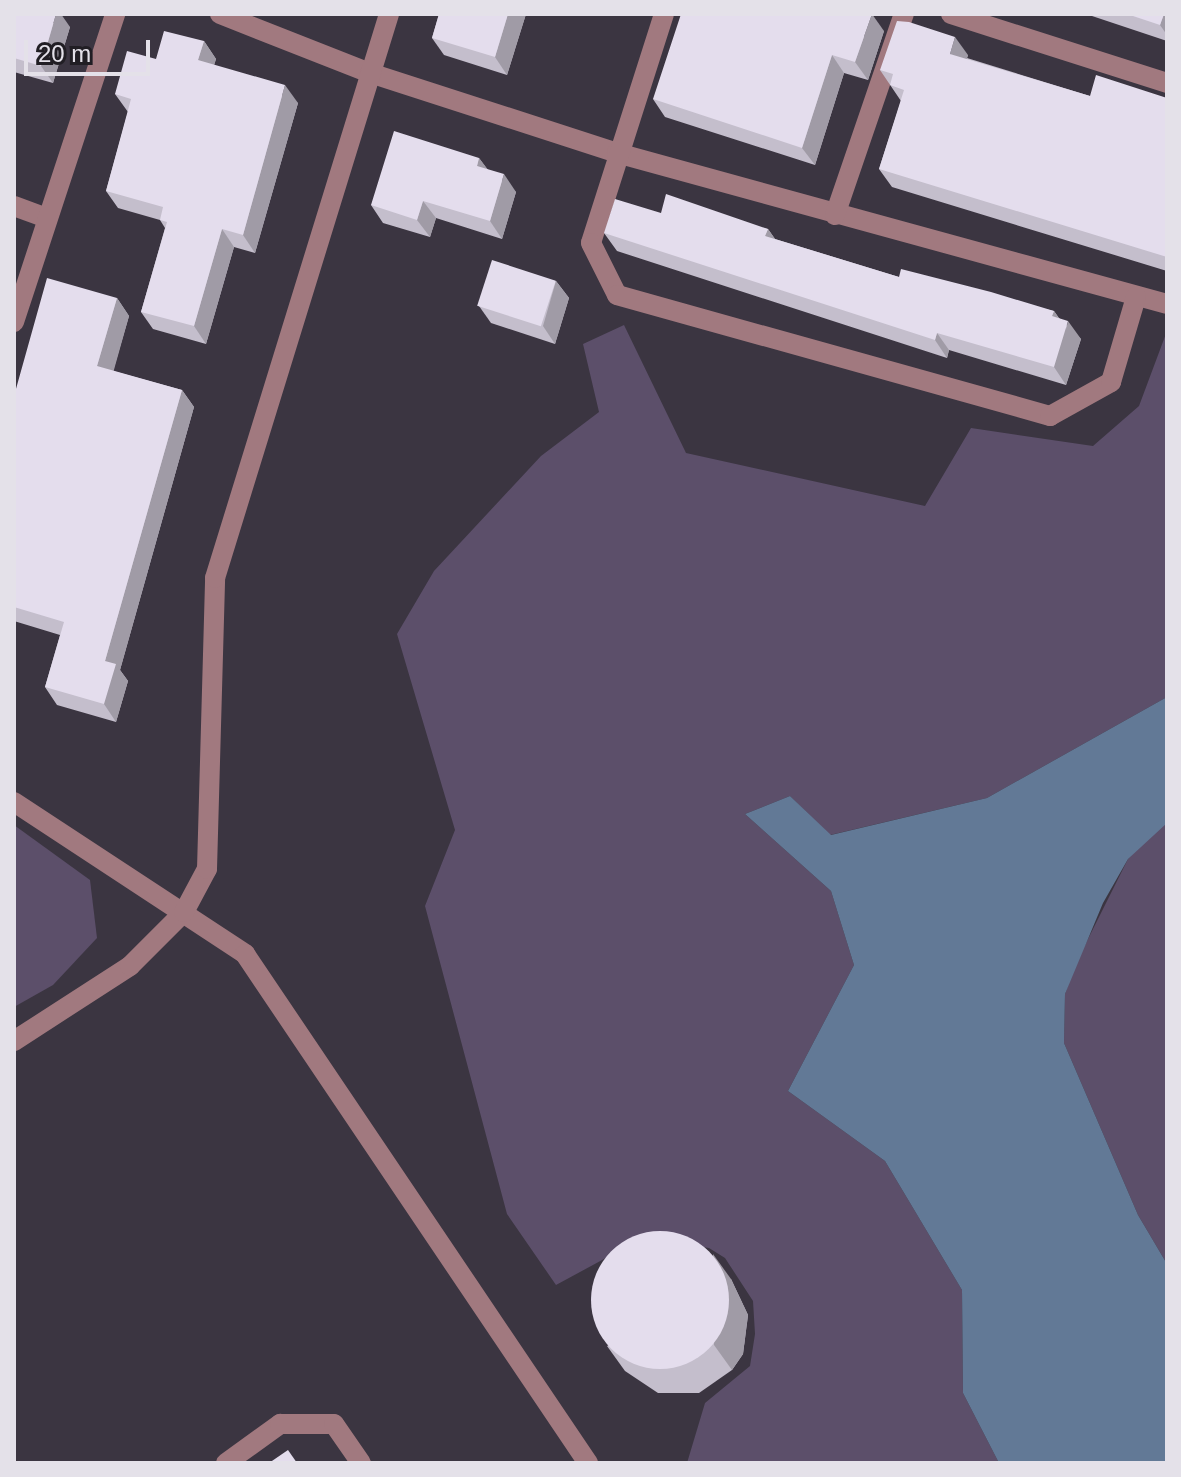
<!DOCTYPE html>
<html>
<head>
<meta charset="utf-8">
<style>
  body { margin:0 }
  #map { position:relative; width:1181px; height:1477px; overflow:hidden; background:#3b3541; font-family:Arial,sans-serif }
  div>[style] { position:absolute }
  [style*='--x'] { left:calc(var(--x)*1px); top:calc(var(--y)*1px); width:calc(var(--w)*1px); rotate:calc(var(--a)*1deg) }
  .green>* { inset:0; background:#5c4f6a }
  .water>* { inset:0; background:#627996 }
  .minor>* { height:20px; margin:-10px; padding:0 10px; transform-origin:10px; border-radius:10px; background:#a1797f }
  .wall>* { inset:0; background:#c4becc }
  .shaded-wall>* { inset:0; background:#a09ba6 }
  .building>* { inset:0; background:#e4dded; transform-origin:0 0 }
  .round { border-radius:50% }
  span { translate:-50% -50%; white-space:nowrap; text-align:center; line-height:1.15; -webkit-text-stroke:8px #211e24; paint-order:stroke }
  .frame { position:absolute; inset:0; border:16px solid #e4e1e9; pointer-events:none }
  .scale { position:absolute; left:24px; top:40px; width:126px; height:36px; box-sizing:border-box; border:4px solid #e4e1e9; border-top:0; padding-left:10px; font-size:24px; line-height:28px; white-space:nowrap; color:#e4e1e9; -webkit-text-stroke:6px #211e24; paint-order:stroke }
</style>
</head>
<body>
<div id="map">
  <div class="green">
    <i style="clip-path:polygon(624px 325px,686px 453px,925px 506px,971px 428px,1093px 446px,1139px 406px,1167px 331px,1167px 697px,987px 798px,830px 835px,790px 796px,745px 814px,831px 891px,854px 965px,788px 1091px,885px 1161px,962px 1290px,963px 1393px,999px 1463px,687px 1463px,705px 1403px,750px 1366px,755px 1334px,753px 1301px,725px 1258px,709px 1248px,677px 1243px,628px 1246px,556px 1285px,507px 1214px,425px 906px,455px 830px,397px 634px,434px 571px,541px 456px,599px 412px,583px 344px)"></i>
    <i style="clip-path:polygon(1160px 823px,1167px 823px,1167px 1264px,1138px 1215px,1064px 1043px,1065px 994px,1076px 963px,1128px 859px)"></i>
    <i style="clip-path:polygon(14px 825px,90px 880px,97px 938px,53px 985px,14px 1007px)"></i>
  </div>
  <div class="water">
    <i style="clip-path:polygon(1167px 697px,1167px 823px,1128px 859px,1103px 903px,1065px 994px,1064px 1043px,1138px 1215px,1167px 1264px,1167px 1463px,999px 1463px,963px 1393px,962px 1290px,885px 1161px,788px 1091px,854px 965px,831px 891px,745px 814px,790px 796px,831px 835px,987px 798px)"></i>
  </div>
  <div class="minor">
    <i style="--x:220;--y:14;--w:161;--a:21.5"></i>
    <i style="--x:370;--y:73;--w:260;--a:17.9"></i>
    <i style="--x:617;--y:153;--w:570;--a:15.35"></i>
    <i style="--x:664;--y:14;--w:240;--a:107.7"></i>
    <i style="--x:591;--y:243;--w:58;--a:63.4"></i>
    <i style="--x:617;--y:295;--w:450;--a:15.6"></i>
    <i style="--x:1050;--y:416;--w:70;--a:-29.1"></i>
    <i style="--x:1111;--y:382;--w:89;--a:-73.6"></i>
    <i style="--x:951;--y:14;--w:227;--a:17.7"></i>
    <i style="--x:14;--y:206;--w:33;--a:20"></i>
    <i style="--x:835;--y:215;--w:213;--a:-71.1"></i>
    <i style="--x:14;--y:322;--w:324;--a:-71.8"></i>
    <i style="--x:14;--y:802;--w:277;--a:33.3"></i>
    <i style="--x:245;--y:954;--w:614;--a:56.03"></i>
    <i style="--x:14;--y:1041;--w:138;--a:-32.9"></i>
    <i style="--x:130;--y:966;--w:76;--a:-45"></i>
    <i style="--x:184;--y:912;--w:49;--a:-61.9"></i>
    <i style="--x:207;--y:869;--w:291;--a:-88.4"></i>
    <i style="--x:215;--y:578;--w:590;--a:-72.85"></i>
    <i style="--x:226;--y:1463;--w:67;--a:-35.8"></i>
    <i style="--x:280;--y:1424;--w:54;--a:0"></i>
    <i style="--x:334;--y:1424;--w:47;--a:55.3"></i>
  </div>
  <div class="wall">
    <i style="clip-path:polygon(14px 14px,70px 27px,53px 83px,14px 72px)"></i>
    <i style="clip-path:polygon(439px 14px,526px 14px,507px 75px,444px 55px,432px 38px)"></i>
    <i style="clip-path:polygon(1086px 14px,1167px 14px,1167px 41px)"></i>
    <i style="clip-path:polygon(884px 31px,868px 80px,844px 73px,815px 165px,665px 117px,653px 99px)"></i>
    <i style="clip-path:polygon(204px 41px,216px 59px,214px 65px,298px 103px,255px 253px,234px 247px,206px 344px,153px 329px,141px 312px,165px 228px,160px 220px,118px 208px,106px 191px,128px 112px,115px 94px,156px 59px)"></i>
    <i style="clip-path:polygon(968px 55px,967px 58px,1090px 96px,1167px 98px,1167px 271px,892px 187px,879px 169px,901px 101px,880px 70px)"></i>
    <i style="clip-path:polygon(479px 158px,487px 169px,516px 192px,502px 239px,436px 218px,430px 237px,383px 223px,371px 205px)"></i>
    <i style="clip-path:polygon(661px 213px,768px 229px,775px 239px,899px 277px,1054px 311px,1059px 318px,1081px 339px,1066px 385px,949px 350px,947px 358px,617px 251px,604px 233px)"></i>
    <i style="clip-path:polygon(556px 281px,569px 298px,555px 344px,491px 323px,479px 306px)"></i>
    <i style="clip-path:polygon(117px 298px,129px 316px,113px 371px,182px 390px,194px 407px,120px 670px,128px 681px,116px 722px,57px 705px,45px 687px,60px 635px,14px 621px,14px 396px)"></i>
    <i style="clip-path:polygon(731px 1279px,748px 1315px,743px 1354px,732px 1370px,699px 1393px,658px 1393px,625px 1371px,607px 1346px)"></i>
  </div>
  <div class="shaded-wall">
    <i style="clip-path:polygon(56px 14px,61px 14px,70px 27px,53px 83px,41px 66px)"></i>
    <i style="clip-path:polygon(508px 14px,526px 14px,507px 75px,495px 57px)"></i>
    <i style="clip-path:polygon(872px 14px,884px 31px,868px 80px,855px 62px)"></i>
    <i style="clip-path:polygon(1164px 14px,1167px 14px,1167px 35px,1160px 25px)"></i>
    <i style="clip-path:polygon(955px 37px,968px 55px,963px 71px,950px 54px)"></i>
    <i style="clip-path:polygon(204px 41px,216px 59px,210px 78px,198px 60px)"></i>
    <i style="clip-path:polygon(832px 55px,844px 73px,815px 165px,802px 148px)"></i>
    <i style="clip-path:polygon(285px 85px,298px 103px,255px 253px,243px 235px)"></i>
    <i style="clip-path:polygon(479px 158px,492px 175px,477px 166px)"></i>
    <i style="clip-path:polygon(504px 174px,516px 192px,502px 239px,490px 221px)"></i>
    <i style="clip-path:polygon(423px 201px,436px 218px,430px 237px,417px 220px)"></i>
    <i style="clip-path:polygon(222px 229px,234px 247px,206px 344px,194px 326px)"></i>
    <i style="clip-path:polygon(768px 229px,780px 246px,765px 236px)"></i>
    <i style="clip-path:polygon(556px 281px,569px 298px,555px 344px,543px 326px)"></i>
    <i style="clip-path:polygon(117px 298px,129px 316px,110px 384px,97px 366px)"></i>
    <i style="clip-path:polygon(1054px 311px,1066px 329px,1068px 321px,1081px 339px,1066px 385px,1054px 367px,1052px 316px)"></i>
    <i style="clip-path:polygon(937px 333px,949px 350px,947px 358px,935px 340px)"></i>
    <i style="clip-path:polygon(182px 390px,194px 407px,120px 670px,128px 681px,116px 722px,104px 704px,105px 661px)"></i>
    <i style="clip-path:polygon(713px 1254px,731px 1279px,748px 1315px,743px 1354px,732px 1370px,714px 1345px)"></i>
  </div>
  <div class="building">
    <i style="clip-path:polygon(14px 14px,56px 14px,41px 66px,14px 58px)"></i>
    <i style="clip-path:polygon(439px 14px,508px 14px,495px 57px,432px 38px)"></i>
    <i style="clip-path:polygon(681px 14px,872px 14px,855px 62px,832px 55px,802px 148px,653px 99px)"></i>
    <i style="clip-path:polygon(1127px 14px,1164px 14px,1160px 25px)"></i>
    <i style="clip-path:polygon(897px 21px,909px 22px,955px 37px,950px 54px,1090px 96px,1096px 75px,1167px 98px,1167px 257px,879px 169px,904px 90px,890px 85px,893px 74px,880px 70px)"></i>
    <i style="clip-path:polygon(164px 31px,204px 41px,198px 60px,285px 85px,243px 235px,222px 229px,194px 326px,141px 312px,167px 222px,160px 220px,163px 207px,106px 191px,131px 99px,115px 94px,127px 51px,156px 59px)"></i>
    <i style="clip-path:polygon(394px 131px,479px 158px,477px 166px,504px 174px,490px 221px,423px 201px,417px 220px,371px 205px)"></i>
    <i style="clip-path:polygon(666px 194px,768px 229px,765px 236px,899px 277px,901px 269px,991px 292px,1054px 311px,1052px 316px,1068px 321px,1054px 367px,937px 333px,935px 340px,604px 233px,615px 199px,661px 213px)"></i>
    <i style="left:492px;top:260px;width:67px;height:48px;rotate:18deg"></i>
    <i style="clip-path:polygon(47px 278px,117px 298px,97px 366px,182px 390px,105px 661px,116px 664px,104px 704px,45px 687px,64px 622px,14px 607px,14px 396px)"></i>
    <i class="round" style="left:591px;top:1231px;width:138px;height:138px"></i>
    <i style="clip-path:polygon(288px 1450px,297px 1463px,269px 1463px)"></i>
  </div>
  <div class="frame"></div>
  <div class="scale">20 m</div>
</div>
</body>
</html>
